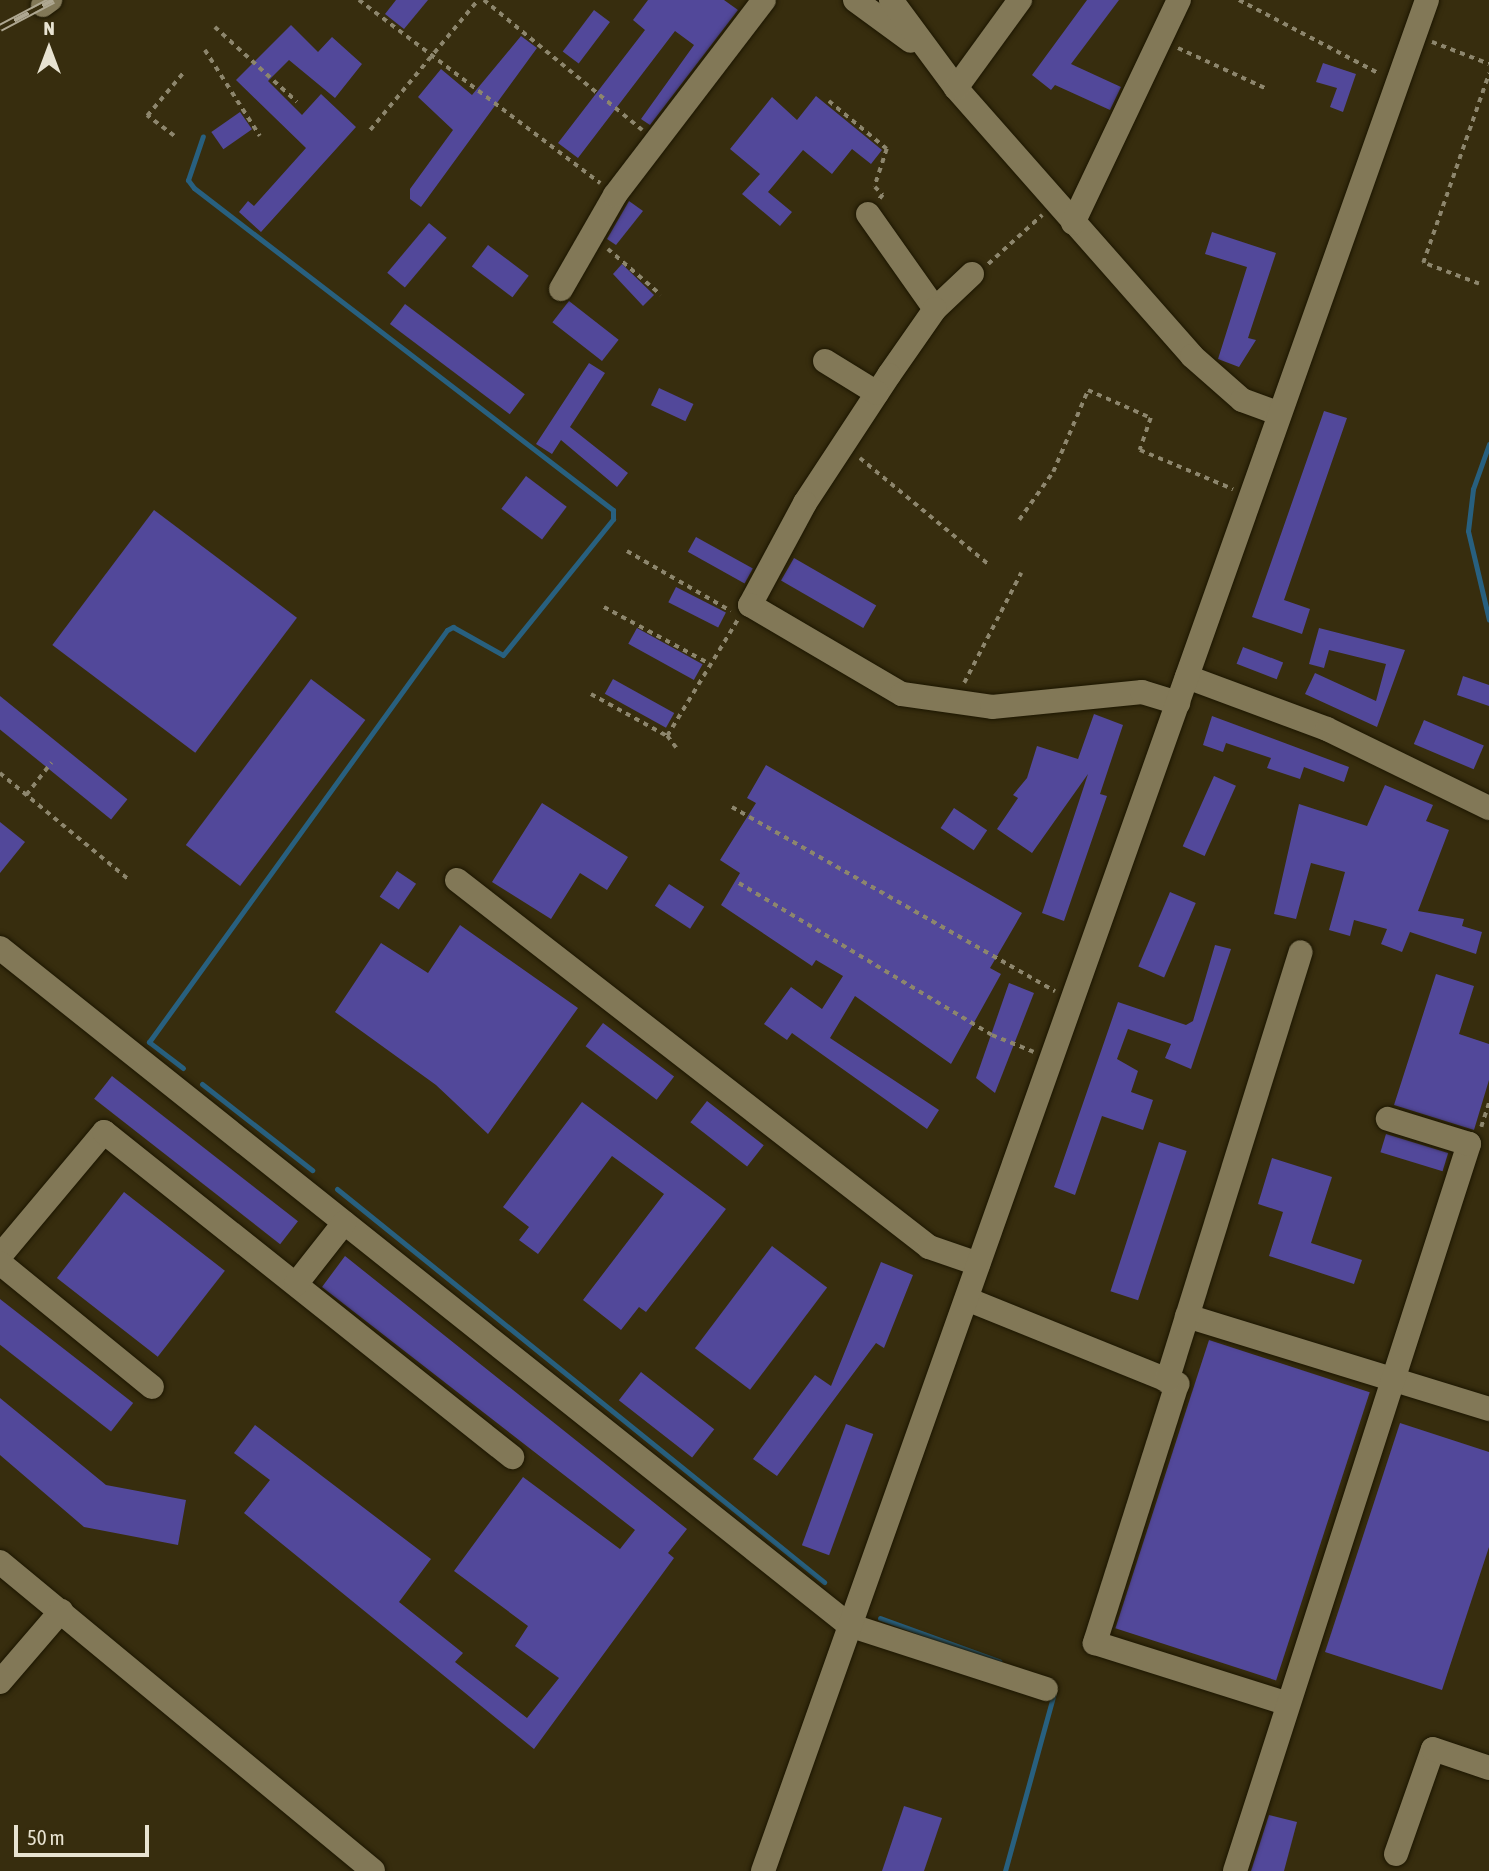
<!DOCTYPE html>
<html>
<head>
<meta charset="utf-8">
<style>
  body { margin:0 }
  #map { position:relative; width:1489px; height:1871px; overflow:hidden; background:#372d0e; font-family:"Asap Condensed",sans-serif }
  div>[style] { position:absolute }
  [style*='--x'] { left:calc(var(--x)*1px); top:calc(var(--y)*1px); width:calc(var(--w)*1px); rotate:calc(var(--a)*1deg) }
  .stream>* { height:5px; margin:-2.5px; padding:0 2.5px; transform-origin:2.5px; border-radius:2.5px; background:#28607f }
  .building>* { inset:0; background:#52489a; transform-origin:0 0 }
  .path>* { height:3.5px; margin-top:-1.75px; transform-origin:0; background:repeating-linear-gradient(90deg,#8d866d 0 5px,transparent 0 10px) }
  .roads { filter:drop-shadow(0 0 2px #1c1601) drop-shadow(0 0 2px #1c1601) }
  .minor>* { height:24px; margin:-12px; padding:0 12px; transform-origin:12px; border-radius:12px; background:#827857 }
  .rail>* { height:8px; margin-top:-4px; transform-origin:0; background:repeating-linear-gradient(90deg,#372d0e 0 16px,#aea791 0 32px); box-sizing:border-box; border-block:2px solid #aea791 }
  span { translate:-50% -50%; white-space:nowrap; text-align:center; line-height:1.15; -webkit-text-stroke:6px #372d0e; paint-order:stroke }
  .north { position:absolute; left:14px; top:14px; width:70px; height:70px; -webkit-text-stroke:5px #372d0e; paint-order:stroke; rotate:0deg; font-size:19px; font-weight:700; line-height:28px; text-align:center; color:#e8e3d1 }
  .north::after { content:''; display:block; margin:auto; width:24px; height:32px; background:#e8e3d1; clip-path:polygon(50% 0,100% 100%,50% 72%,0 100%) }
  .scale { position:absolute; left:14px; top:1825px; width:135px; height:32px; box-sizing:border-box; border:4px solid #e8e3d1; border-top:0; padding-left:9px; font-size:21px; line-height:24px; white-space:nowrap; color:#e8e3d1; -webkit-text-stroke:5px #372d0e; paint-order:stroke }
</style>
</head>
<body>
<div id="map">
  <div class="stream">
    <i style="--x:1489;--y:444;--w:48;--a:109.6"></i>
    <i style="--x:1473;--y:489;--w:42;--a:96.8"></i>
    <i style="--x:1468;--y:531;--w:91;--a:76.7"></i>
    <i style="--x:183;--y:1068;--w:43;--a:-142.6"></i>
    <i style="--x:149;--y:1042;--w:508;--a:-54.12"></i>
    <i style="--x:447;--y:630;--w:7;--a:-27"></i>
    <i style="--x:453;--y:627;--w:57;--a:29.2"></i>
    <i style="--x:503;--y:655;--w:175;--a:-51"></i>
    <i style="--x:613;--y:519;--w:9;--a:-90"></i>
    <i style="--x:613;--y:510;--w:528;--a:-142.46"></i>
    <i style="--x:194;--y:188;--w:10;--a:-127"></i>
    <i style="--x:188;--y:180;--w:46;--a:-71.2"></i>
    <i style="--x:202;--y:1084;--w:140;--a:38"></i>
    <i style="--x:337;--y:1189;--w:626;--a:38.9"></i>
    <i style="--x:880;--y:1618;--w:127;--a:19.9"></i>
    <i style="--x:1005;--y:1871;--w:185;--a:-74.6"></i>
  </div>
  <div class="building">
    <i style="clip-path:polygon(396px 0,428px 0,404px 29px,385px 14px)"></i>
    <i style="clip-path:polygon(648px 0,724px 0,738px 10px,650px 125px,641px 119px,694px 45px,675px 31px,578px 158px,558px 143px,645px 30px,633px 20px)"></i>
    <i style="clip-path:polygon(1087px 0,1119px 0,1071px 64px,1121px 87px,1110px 110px,1055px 85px,1051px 90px,1032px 75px)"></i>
    <i style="left:594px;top:10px;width:20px;height:52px;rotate:37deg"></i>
    <i style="clip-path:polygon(291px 25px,318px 52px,332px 37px,362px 64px,335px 98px,289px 60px,268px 81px,302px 115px,321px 94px,356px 127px,261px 232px,239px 212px,248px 201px,254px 206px,306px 148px,236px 80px)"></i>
    <i style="clip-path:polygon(521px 36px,537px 48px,421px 207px,410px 199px,410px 189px,453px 130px,418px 97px,441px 69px,472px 95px)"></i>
    <i style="clip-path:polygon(1323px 63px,1356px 74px,1343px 112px,1330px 107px,1337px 88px,1316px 82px)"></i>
    <i style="clip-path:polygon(816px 96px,882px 150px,871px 164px,852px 149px,832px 174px,803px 150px,768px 192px,792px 212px,780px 226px,742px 194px,760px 174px,730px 149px,772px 97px,797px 120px)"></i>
    <i style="left:240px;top:112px;width:21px;height:35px;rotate:55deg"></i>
    <i style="clip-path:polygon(629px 201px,643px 211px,616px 245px,607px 239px)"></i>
    <i style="left:429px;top:223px;width:23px;height:65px;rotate:40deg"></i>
    <i style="clip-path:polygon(1212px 232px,1276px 253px,1248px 338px,1256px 340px,1239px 367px,1218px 359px,1247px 267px,1205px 254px)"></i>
    <i style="left:488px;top:245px;width:51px;height:27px;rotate:37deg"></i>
    <i style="clip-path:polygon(622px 264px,654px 295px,643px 306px,613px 274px)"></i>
    <i style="left:569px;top:301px;width:63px;height:27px;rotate:38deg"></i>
    <i style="left:405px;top:304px;width:150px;height:25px;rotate:37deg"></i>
    <i style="clip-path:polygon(589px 363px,605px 373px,570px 427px,628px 473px,617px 487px,561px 440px,552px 454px,536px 444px)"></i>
    <i style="left:659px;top:388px;width:38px;height:19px;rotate:25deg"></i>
    <i style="clip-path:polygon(1324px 411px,1347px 418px,1284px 600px,1310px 609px,1302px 634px,1252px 617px)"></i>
    <i style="left:526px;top:476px;width:51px;height:41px;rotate:37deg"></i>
    <i style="left:154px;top:510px;width:179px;height:169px;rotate:37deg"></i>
    <i style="left:696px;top:537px;width:65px;height:17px;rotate:29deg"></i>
    <i style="left:794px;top:558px;width:95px;height:26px;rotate:30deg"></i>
    <i style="left:676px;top:587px;width:56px;height:17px;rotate:27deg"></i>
    <i style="left:637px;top:628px;width:75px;height:18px;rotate:29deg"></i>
    <i style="clip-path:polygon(1319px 628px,1405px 650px,1377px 727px,1305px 694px,1315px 673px,1376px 701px,1386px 664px,1329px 650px,1324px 668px,1309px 664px)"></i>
    <i style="left:1243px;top:647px;width:43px;height:18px;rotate:21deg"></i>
    <i style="clip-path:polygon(1463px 676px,1489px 685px,1489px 706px,1457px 695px)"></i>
    <i style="left:311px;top:679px;width:68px;height:208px;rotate:37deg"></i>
    <i style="left:613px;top:679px;width:70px;height:17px;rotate:29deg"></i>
    <i style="left:0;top:696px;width:164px;height:26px;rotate:39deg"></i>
    <i style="clip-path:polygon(1094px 714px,1123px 725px,1100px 794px,1107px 796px,1064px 921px,1042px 913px,1088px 774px,1032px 853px,997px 829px,1018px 798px,1013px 795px,1027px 778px,1037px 746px,1078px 759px)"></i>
    <i style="clip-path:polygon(1212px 716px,1349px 767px,1344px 782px,1304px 767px,1300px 779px,1267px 768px,1271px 758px,1226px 743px,1223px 752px,1203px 745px)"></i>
    <i style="left:1424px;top:720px;width:65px;height:26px;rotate:23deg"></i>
    <i style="clip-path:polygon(766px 765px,1022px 913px,990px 968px,1001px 974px,951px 1064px,855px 996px,830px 1038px,939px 1110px,927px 1129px,792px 1033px,787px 1040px,764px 1024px,791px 987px,822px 1009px,843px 976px,816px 960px,812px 966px,721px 905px,740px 873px,720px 860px,756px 803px,747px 798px)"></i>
    <i style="left:1214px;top:776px;width:24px;height:77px;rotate:24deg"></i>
    <i style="clip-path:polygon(1385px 785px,1433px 805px,1426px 821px,1449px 830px,1418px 911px,1464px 919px,1462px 926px,1482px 932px,1476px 954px,1410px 932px,1402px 952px,1381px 944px,1387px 929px,1354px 920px,1350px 936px,1329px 930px,1345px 872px,1311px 863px,1296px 919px,1274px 914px,1299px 804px,1367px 826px)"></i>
    <i style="clip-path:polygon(542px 803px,628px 857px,607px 890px,580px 873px,551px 919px,492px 882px)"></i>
    <i style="left:954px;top:808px;width:40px;height:24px;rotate:34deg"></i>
    <i style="clip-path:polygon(0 822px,25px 842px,0 873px)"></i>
    <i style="left:397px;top:871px;width:23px;height:31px;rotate:34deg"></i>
    <i style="left:669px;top:884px;width:42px;height:26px;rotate:33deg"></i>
    <i style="left:1170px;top:892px;width:28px;height:81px;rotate:23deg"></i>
    <i style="clip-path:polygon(460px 925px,578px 1008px,488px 1134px,436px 1085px,335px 1012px,381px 943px,428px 973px)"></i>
    <i style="clip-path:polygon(1215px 945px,1231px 949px,1191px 1069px,1165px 1058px,1171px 1044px,1128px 1029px,1117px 1059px,1138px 1071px,1131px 1092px,1153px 1100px,1143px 1130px,1102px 1116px,1075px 1195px,1054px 1187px,1118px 1002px,1186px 1025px,1193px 1021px)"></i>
    <i style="clip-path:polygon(1436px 974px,1474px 986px,1459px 1034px,1489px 1044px,1489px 1080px,1474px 1130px,1394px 1105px)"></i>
    <i style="clip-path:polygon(1009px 983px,1034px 993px,995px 1093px,976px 1078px)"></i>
    <i style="left:603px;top:1023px;width:89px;height:29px;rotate:37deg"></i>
    <i style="left:112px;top:1076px;width:236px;height:29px;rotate:38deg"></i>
    <i style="left:707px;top:1101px;width:72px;height:27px;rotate:38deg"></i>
    <i style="clip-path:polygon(582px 1102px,726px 1209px,646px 1312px,639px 1307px,621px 1330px,583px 1300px,664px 1194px,612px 1156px,538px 1254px,519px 1240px,529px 1227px,503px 1207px)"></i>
    <i style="left:1386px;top:1134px;width:65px;height:19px;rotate:17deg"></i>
    <i style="left:1159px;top:1142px;width:29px;height:157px;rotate:18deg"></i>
    <i style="clip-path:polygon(1272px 1158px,1332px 1177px,1311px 1243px,1362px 1260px,1354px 1284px,1269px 1256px,1283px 1212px,1258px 1204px)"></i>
    <i style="left:124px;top:1192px;width:128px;height:109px;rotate:38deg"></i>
    <i style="left:772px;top:1246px;width:69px;height:128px;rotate:37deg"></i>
    <i style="clip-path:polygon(345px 1256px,687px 1529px,668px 1553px,674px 1558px,534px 1749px,244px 1513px,270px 1480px,234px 1453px,255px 1425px,431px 1559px,399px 1602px,463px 1653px,455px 1662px,527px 1718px,559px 1678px,515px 1646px,528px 1626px,454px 1571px,523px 1477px,620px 1549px,635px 1530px,322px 1287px)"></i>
    <i style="clip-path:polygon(881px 1262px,913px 1275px,884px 1348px,876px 1343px,777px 1476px,753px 1459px,815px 1375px,831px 1386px)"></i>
    <i style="left:0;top:1299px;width:169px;height:36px;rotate:38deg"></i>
    <i style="left:1209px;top:1340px;width:169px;height:303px;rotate:18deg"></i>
    <i style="left:641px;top:1372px;width:93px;height:36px;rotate:38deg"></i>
    <i style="clip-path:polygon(0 1398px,106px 1485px,186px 1500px,178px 1545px,84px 1527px,0 1455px)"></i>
    <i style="clip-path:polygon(1400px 1423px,1489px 1452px,1489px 1547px,1442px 1690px,1325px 1652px)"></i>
    <i style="left:846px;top:1424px;width:29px;height:129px;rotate:20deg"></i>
    <i style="clip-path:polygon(904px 1806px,942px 1818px,924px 1871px,882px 1871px)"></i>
    <i style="clip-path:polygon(1269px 1815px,1297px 1822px,1284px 1871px,1251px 1871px)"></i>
  </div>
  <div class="path">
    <i style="--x:359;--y:0;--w:303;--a:37.2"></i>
    <i style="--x:484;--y:0;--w:205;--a:39.4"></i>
    <i style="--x:1239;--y:0;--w:159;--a:27.7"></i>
    <i style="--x:215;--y:27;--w:111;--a:42.4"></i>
    <i style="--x:1432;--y:42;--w:61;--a:21.1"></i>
    <i style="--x:1178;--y:48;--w:96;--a:24.7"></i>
    <i style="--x:205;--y:50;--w:102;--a:57.4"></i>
    <i style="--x:829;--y:101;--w:75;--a:39.6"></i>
    <i style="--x:887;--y:149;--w:40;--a:108"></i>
    <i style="--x:875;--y:187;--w:11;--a:45"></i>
    <i style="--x:883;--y:195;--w:6;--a:129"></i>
    <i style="--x:370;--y:130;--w:169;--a:-50.3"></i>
    <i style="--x:174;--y:136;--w:34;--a:-143"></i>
    <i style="--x:147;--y:116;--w:57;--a:-49.9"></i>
    <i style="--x:608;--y:249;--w:70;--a:41"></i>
    <i style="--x:988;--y:264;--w:73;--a:-42.2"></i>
    <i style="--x:1479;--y:284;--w:60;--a:-159.4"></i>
    <i style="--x:1423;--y:263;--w:201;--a:-70.8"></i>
    <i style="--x:860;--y:458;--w:166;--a:39.6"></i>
    <i style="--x:1019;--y:520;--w:59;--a:-54.7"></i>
    <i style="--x:1053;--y:472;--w:89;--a:-66.9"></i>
    <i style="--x:1088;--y:390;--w:69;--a:24"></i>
    <i style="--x:1151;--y:418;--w:34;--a:109"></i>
    <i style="--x:1140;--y:450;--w:101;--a:22.8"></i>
    <i style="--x:627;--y:551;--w:120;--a:30"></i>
    <i style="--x:604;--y:607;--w:120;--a:28.3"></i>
    <i style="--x:964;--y:683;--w:124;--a:-62.6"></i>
    <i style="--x:591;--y:694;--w:87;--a:28.9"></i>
    <i style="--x:676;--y:748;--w:15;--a:-127"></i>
    <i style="--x:667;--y:736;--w:137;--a:-58.7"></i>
    <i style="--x:0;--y:773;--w:166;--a:39.6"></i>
    <i style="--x:26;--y:795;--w:41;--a:-52"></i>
    <i style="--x:732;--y:807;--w:372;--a:29.7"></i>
    <i style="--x:739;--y:883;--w:295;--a:31"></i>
    <i style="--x:992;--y:1035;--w:45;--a:22"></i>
    <i style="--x:1481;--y:1127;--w:25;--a:-72"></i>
  </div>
  <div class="roads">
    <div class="minor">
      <i style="--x:855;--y:0;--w:69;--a:36.2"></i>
      <i style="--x:891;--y:0;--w:109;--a:53.5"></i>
      <i style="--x:956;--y:88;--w:357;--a:48.6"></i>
      <i style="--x:1192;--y:356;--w:67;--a:41.3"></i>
      <i style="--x:1242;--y:400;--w:40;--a:20.2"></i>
      <i style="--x:43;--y:5;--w:9;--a:-36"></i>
      <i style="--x:956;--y:88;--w:109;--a:-54"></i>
      <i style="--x:868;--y:214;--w:116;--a:54.8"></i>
      <i style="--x:1073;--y:223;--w:247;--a:-64.6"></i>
      <i style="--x:972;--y:274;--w:51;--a:136.6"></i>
      <i style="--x:935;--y:309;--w:80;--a:124.9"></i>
      <i style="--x:889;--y:375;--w:153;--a:123.3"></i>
      <i style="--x:805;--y:503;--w:116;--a:118.3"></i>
      <i style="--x:750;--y:605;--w:176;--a:30.4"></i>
      <i style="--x:902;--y:694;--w:91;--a:8.2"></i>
      <i style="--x:992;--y:707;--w:151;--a:-5.7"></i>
      <i style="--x:1142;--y:692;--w:38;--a:17"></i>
      <i style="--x:561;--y:289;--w:108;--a:-60.1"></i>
      <i style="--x:615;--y:195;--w:245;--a:-52.6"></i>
      <i style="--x:825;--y:361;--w:61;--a:31.6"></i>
      <i style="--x:1187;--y:677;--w:149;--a:20.4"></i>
      <i style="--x:1327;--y:729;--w:180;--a:26"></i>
      <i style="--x:457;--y:880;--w:598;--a:37.87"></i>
      <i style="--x:929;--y:1247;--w:52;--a:19.1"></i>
      <i style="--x:0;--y:948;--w:1086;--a:38.57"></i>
      <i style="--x:849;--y:1625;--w:207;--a:18"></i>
      <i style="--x:0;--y:1256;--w:162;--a:-50"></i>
      <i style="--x:104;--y:1132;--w:522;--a:38.54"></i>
      <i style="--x:0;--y:1263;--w:196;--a:39.2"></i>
      <i style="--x:296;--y:1284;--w:78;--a:-51.8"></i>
      <i style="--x:967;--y:1299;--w:227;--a:22"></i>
      <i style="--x:1177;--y:1384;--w:272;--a:107.6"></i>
      <i style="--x:1095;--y:1643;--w:202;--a:17.5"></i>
      <i style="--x:1187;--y:1316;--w:316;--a:17.1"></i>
      <i style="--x:1167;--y:1381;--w:449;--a:-72.7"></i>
      <i style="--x:0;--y:1562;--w:484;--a:39.6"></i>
      <i style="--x:0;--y:1682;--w:94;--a:-49.3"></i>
      <i style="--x:1396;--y:1854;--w:111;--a:-70.6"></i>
      <i style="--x:1433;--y:1749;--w:59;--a:18.7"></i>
      <i style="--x:763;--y:1871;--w:1985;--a:-70.46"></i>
      <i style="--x:1235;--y:1871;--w:764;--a:-72.16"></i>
      <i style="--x:1469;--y:1144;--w:85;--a:-162.8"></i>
    </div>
  </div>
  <div class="rail">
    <i style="--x:0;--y:28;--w:60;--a:-27.8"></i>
  </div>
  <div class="north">N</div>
  <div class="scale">50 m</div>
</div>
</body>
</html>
